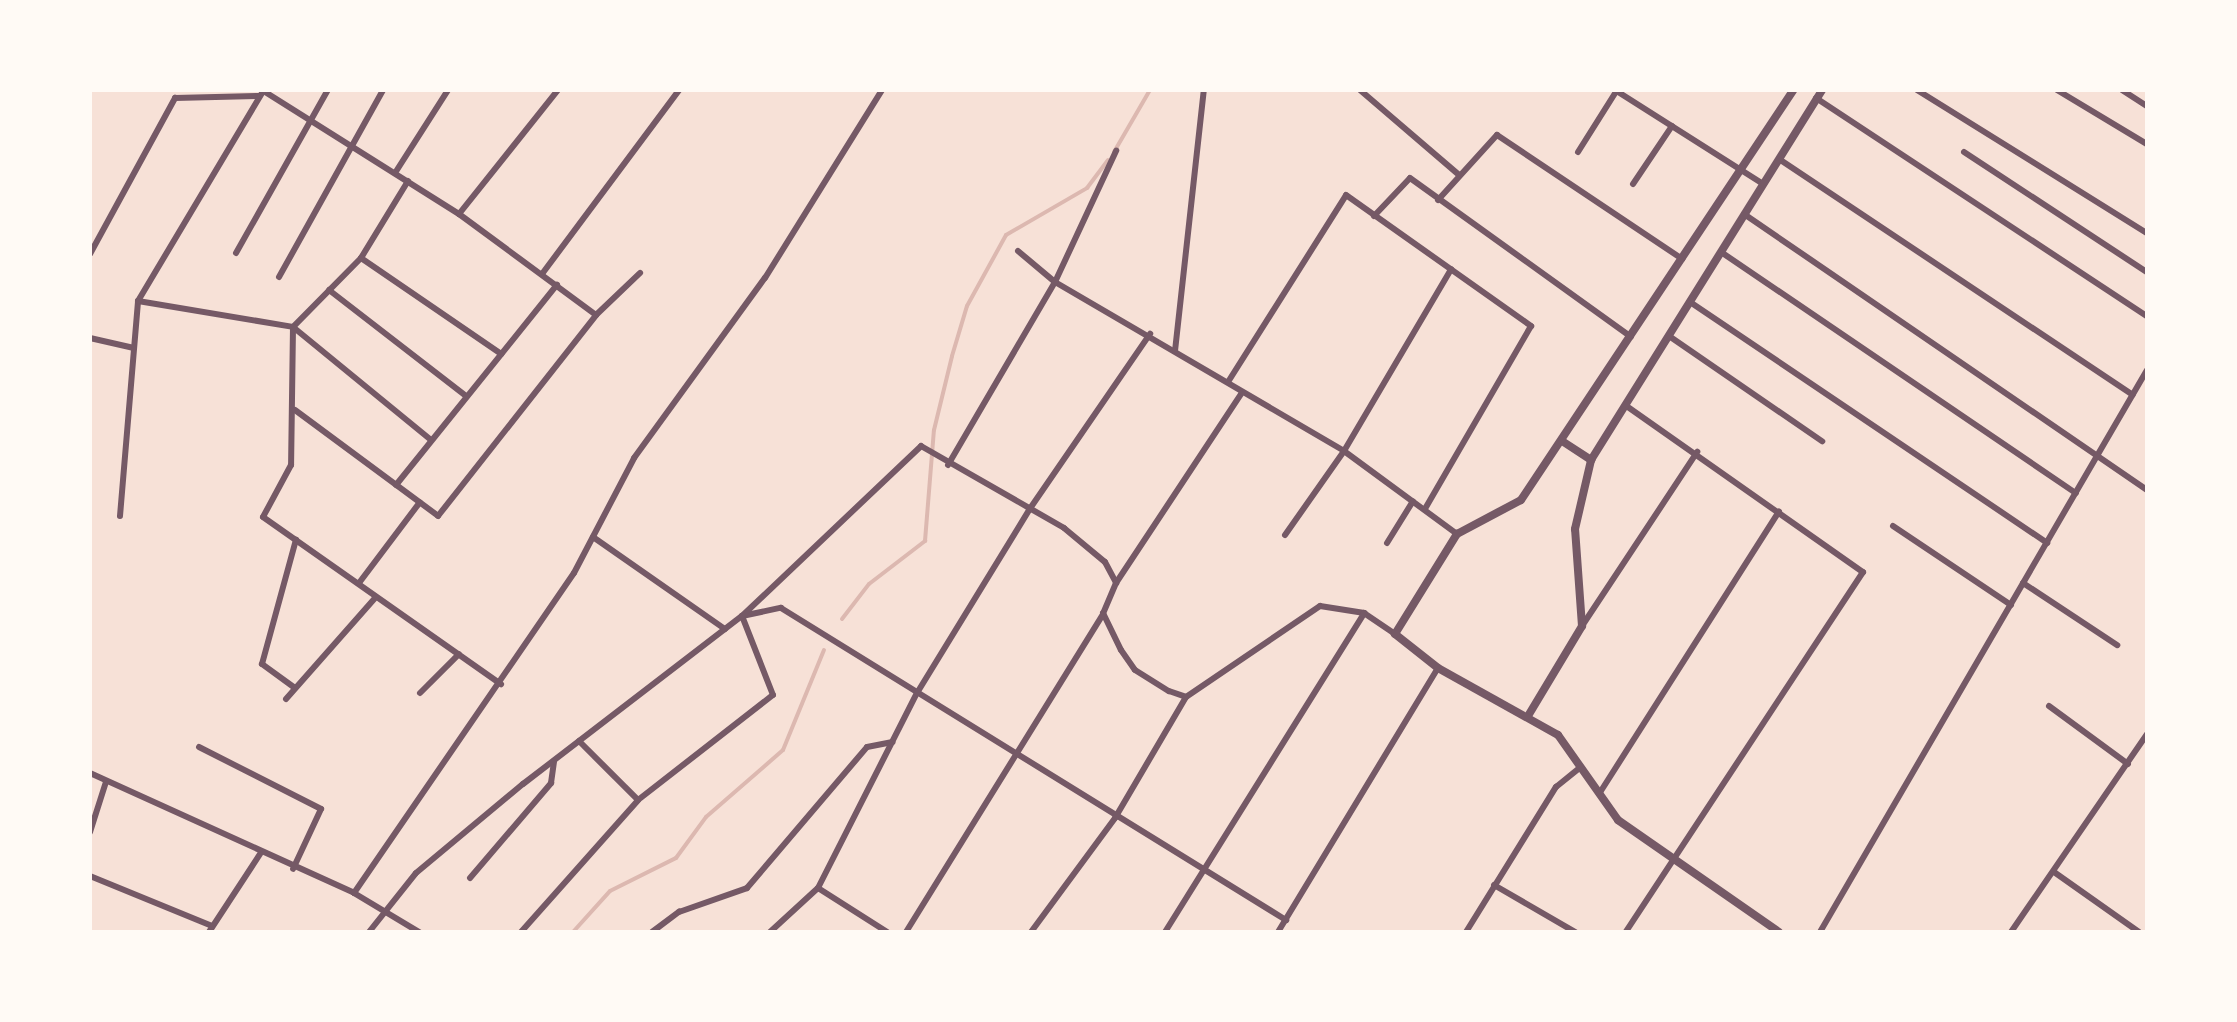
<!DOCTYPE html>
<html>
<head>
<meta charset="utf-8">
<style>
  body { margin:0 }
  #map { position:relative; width:2237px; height:1022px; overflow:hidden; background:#f7e1d7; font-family:"PT Sans",sans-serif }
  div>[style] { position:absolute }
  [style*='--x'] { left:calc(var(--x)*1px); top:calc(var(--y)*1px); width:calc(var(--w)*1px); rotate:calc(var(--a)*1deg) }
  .stream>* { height:4px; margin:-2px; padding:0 2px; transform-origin:2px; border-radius:2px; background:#dcb8b0 }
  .minor>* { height:6px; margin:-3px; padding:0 3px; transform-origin:3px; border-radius:3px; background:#755966 }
  .tertiary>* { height:8px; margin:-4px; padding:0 4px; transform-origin:4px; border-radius:4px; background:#755966 }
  span { translate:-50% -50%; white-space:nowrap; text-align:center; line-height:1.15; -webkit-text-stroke:8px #fffaf5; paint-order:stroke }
  .frame { position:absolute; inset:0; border:92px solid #fffaf5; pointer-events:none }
</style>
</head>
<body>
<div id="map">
  <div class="stream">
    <i style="--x:1114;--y:152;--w:72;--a:-59.9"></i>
    <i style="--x:842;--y:619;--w:44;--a:-52.4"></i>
    <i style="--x:869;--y:584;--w:71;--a:-37.5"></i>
    <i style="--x:925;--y:541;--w:111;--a:-85.4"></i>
    <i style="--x:934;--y:430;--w:76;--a:-76.3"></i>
    <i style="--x:952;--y:356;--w:52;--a:-73.3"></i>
    <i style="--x:967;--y:306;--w:81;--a:-61.2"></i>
    <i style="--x:1006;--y:235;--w:94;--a:-30.1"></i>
    <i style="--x:1087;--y:188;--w:35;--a:-53"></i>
    <i style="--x:573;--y:932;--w:55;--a:-47.9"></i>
    <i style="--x:610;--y:891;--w:74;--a:-26.6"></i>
    <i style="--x:676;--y:858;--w:51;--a:-53.8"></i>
    <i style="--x:706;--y:817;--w:102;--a:-41"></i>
    <i style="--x:783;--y:750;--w:108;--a:-67.7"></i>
  </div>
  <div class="minor">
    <i style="--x:262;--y:90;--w:233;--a:32.2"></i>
    <i style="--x:459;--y:214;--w:170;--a:36.4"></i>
    <i style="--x:1360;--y:90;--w:130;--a:40.6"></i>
    <i style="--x:1615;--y:90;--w:175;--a:32.4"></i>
    <i style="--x:1917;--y:90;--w:271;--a:31.9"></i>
    <i style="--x:2057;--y:90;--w:105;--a:31"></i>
    <i style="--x:2122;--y:90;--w:30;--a:33"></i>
    <i style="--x:1816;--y:98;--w:396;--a:33.4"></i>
    <i style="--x:1578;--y:152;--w:73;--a:-57.8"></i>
    <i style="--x:1964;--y:152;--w:219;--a:33.3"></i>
    <i style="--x:1779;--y:159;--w:425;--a:33.7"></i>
    <i style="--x:395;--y:173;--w:98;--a:-57.4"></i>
    <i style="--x:408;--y:181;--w:90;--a:121.4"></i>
    <i style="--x:361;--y:258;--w:97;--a:134.6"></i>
    <i style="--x:293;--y:327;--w:138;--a:90.8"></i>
    <i style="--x:291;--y:465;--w:59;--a:118.3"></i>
    <i style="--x:263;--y:517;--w:291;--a:35.1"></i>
    <i style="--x:1633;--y:184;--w:70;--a:-56.1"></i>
    <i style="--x:1438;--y:200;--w:88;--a:-47.8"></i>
    <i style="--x:1497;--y:135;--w:223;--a:33.8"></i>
    <i style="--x:459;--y:214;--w:159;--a:-51.4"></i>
    <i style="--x:1744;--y:214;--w:488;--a:34.4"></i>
    <i style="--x:1374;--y:216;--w:52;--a:-46.5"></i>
    <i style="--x:1410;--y:178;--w:272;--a:35.7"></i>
    <i style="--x:1018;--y:251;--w:48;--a:40"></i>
    <i style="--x:1055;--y:282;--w:335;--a:30.3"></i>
    <i style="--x:1344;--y:451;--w:140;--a:36.3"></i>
    <i style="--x:1721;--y:252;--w:429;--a:34.2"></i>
    <i style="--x:236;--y:253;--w:187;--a:-60.6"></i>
    <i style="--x:90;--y:254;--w:178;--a:-61.4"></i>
    <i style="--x:175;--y:98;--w:84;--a:-1.4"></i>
    <i style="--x:361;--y:258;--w:170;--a:34.4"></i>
    <i style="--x:542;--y:274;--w:229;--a:-53.3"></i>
    <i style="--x:279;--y:277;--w:214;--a:-60.9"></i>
    <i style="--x:329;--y:290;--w:173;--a:37.7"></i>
    <i style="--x:138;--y:301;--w:157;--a:9.5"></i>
    <i style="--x:293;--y:327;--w:178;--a:39.3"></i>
    <i style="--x:1690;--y:302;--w:431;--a:34"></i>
    <i style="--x:1669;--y:336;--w:186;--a:34.5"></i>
    <i style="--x:90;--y:338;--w:45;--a:12.8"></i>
    <i style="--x:1175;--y:351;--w:263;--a:-83.7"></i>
    <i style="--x:1228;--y:382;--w:221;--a:-57.7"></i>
    <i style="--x:1346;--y:195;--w:227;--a:35.3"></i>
    <i style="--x:1531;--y:326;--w:211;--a:120.1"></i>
    <i style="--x:1625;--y:405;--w:291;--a:35.1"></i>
    <i style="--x:1863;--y:572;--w:431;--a:123.4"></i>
    <i style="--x:295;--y:410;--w:178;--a:36.5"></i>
    <i style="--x:438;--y:516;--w:256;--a:-51.8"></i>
    <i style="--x:596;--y:315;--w:61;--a:-43.7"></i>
    <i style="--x:948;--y:465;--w:212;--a:-59.7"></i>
    <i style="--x:1055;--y:282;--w:145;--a:-65"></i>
    <i style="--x:396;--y:485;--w:257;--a:-51.2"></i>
    <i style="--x:120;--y:516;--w:216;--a:-85.2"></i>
    <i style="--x:138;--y:301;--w:246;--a:-59.2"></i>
    <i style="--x:1893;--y:526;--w:142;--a:33.8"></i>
    <i style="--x:1285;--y:535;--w:103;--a:-54.9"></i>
    <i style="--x:1344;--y:451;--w:211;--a:-59.5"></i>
    <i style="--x:593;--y:537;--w:161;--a:34.9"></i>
    <i style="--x:1387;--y:543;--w:49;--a:-58.2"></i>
    <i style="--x:359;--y:583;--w:101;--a:-53"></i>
    <i style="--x:1116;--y:583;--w:227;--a:-56.5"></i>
    <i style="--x:2023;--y:583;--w:113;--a:33.4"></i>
    <i style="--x:1582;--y:626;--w:209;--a:-56.5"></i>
    <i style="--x:295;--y:688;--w:41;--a:-144"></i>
    <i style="--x:262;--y:664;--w:129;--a:-74.7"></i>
    <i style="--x:420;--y:693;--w:55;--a:-45"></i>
    <i style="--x:286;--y:699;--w:136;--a:-48.6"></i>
    <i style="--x:2049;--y:706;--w:98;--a:36.3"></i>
    <i style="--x:579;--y:741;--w:83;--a:45"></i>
    <i style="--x:199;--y:747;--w:137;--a:26.9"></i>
    <i style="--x:321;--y:809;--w:66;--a:115"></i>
    <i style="--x:90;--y:773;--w:290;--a:24.4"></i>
    <i style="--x:354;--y:893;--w:76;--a:31"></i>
    <i style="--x:1599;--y:794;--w:335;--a:-57.5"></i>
    <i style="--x:90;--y:832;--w:52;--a:-72.3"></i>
    <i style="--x:2054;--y:872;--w:104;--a:35.2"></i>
    <i style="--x:90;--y:876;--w:132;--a:22.3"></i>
    <i style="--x:470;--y:878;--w:125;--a:-49.5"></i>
    <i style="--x:551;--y:783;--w:22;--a:-82"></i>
    <i style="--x:1494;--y:885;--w:94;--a:30.1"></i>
    <i style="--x:818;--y:888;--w:82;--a:32.5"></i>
    <i style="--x:354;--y:893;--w:388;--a:-55.5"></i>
    <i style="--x:574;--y:573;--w:130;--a:-62.4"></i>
    <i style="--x:634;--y:458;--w:223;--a:-54"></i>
    <i style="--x:765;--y:278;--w:221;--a:-58.1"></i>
    <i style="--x:209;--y:932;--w:93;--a:-56.8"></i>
    <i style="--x:369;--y:932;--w:75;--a:-51.5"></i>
    <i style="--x:416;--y:873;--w:139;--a:-39.8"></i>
    <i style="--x:523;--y:784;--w:276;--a:-37.5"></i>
    <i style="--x:742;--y:616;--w:40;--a:-12"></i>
    <i style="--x:781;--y:608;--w:594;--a:31.71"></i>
    <i style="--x:521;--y:932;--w:176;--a:-48.4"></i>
    <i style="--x:638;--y:800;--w:171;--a:-37.9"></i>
    <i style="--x:773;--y:695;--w:85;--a:-111.4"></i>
    <i style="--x:742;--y:616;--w:247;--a:-43.5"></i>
    <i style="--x:921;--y:446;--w:165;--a:29.8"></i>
    <i style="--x:1064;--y:528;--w:53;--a:39.7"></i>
    <i style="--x:1105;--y:562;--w:24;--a:62"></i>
    <i style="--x:1116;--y:583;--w:33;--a:113"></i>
    <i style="--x:1103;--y:613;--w:41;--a:64.1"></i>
    <i style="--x:1121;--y:650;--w:24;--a:55"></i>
    <i style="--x:1135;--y:670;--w:40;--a:32"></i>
    <i style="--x:1169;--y:691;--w:18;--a:19"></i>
    <i style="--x:1186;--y:697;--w:162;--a:-34.2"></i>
    <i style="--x:1320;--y:606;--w:45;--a:9"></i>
    <i style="--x:1364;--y:613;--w:37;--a:34"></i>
    <i style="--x:652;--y:932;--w:34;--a:-37"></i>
    <i style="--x:679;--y:912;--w:72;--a:-19.4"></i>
    <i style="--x:747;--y:888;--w:185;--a:-49.6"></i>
    <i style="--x:867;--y:747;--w:26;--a:-11"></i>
    <i style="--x:770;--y:932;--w:65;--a:-42.5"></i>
    <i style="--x:818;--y:888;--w:219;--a:-63.1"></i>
    <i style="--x:917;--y:693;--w:215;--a:-58.5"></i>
    <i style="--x:1029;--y:510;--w:214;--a:-55.5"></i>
    <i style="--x:906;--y:932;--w:374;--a:-58.2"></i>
    <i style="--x:1031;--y:932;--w:142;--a:-53.6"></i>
    <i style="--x:1115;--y:818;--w:140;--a:-59.6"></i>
    <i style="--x:1165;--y:932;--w:376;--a:-58"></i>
    <i style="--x:1278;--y:932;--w:309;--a:-58.8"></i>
    <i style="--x:1466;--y:932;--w:171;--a:-58.2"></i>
    <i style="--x:1556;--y:787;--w:32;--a:-39"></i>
    <i style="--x:1820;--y:932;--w:650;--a:-59.81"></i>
    <i style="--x:2011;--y:932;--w:240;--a:-55.5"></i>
  </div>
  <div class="tertiary">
    <i style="--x:1562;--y:441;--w:35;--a:33"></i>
    <i style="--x:1528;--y:716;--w:105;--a:-59"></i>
    <i style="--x:1582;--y:626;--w:97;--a:-94.1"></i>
    <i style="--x:1575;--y:529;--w:71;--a:-76.9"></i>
    <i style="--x:1591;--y:460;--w:436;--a:-58"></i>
    <i style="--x:1779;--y:932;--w:196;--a:-145.2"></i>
    <i style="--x:1618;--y:820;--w:104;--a:-125.2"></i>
    <i style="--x:1558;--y:735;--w:137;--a:-150.8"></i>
    <i style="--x:1438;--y:668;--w:55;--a:-141.7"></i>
    <i style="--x:1395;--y:634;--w:118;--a:-58.2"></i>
    <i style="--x:1457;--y:534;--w:72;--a:-28"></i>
    <i style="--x:1521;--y:500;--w:492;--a:-56.4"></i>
  </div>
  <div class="frame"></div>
</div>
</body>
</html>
